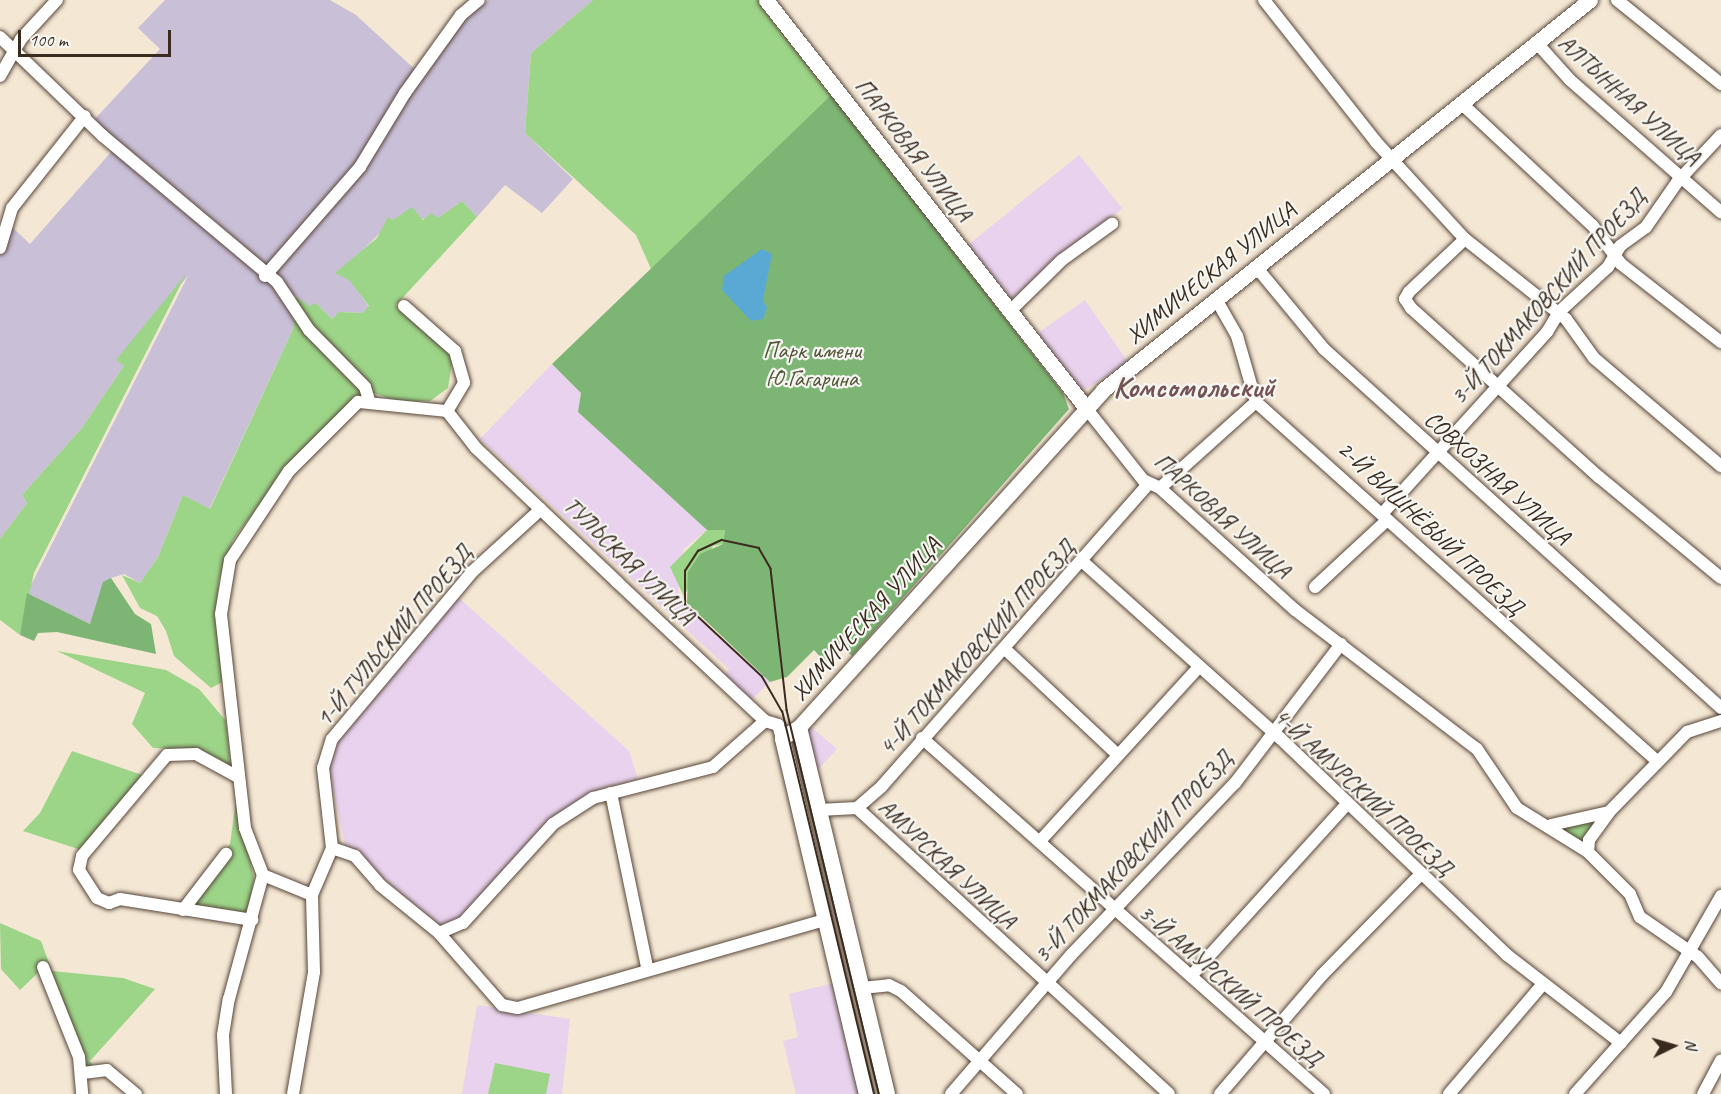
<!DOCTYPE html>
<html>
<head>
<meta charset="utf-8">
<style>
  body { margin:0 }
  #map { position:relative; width:1721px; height:1094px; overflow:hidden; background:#f4e7d4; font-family:Caveat,sans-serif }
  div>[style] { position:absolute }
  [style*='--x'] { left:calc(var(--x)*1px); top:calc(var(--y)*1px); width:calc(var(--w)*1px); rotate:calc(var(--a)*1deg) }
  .built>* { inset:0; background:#e8d2ee; transform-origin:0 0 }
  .industrial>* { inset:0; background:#c9bfd7 }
  .green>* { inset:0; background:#9cd588 }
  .forest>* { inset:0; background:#7db674 }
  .water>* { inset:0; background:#5aa8d4 }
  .roads { filter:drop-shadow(0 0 2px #574639) drop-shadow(0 0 2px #574639) }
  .minor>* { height:12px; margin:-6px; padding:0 6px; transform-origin:6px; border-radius:6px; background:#fff }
  .tertiary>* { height:15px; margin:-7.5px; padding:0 7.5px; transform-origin:7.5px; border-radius:7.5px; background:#fff }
  .tram>* { height:1.5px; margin:-0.75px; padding:0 0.75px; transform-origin:0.75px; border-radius:0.75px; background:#3b2a1e }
  span { translate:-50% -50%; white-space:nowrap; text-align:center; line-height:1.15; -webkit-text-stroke:4.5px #f6f6f2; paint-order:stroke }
  .street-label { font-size:24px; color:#3b2a1e }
  .park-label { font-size:24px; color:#535538 }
  .district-label { font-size:30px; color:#745356; font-weight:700 }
  .north { position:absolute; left:1643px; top:1016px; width:60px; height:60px; -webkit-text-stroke:4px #f6f6f2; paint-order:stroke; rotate:85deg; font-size:16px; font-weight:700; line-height:24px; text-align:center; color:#3b2a1e }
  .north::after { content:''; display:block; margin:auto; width:21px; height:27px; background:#3b2a1e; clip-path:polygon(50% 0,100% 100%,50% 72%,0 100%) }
  .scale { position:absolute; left:18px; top:30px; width:153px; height:27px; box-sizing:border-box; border:3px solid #3b2a1e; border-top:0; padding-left:8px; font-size:18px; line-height:21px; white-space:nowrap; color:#3b2a1e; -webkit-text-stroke:4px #f6f6f2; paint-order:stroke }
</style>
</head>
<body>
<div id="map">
  <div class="built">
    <i style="left:1079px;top:155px;width:69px;height:146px;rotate:51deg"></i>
    <i style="clip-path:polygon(1085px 300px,1128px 362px,1086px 389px,1076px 389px,1034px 336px)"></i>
    <i style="clip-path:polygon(552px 364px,581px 393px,578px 412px,707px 530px,684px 549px,678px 592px,693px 613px,770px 682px,750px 701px,725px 675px,729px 669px,480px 439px)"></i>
    <i style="clip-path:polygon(458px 597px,629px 751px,638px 779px,593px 792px,551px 818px,459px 922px,438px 925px,345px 845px,329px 769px,336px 741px)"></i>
    <i style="clip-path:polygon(810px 726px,837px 749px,814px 774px,808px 732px)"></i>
    <i style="clip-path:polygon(834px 983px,860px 1094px,796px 1094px,783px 1041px,798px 1037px,789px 994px)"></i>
    <i style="clip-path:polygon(477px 1005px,570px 1019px,562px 1094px,462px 1094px)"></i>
  </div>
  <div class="industrial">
    <i style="clip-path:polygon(165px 0,330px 0,356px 15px,421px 75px,467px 17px,488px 0,593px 0,531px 53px,525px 133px,573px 179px,542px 213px,505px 185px,477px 217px,462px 201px,438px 218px,393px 220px,357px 256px,349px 279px,369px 307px,363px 313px,339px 312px,332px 319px,316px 303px,310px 307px,296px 297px,93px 121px,160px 49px,138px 28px)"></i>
    <i style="clip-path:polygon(112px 151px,275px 286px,296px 311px,293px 329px,209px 510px,183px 495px,158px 557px,140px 583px,124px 574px,111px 578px,90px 624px,27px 593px,188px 276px,117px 360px,124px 366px,81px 429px,22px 495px,27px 503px,0 539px,0 241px,12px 227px,30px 244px)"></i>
  </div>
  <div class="green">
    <i style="clip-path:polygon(593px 0,759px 0,832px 94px,651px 269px,636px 235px,525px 133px,531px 53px)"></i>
    <i style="clip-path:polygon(462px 201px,477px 217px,396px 305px,453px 356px,448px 388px,430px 401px,398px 402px,371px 392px,355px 396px,286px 468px,233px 540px,219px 579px,216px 615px,224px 681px,211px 688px,174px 656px,166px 631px,157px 616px,140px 608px,122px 575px,140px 583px,158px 557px,183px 495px,210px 509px,293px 329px,296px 297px,310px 306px,316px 303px,332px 319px,339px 312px,363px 313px,369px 306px,349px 280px,335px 273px,377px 238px,388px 217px,393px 220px,412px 207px,423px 220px,431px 213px,438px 218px)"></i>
    <i style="clip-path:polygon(186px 274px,34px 573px,20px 635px,0 620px,0 539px,27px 503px,22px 495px,81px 429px,124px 366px,116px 360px)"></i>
    <i style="clip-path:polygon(707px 530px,725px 530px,723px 544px,713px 546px,685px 594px,687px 603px,670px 567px)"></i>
    <i style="clip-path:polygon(57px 651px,166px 670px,199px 689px,226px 721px,231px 773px,178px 749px,153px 748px,132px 724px,145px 693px)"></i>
    <i style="clip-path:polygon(72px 751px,145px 776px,81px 850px,23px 831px,40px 813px)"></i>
    <i style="clip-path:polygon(237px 793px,254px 879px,248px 913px,178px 907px,230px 844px)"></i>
    <i style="clip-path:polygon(1600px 818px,1586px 846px,1561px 830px,1561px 827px)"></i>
    <i style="clip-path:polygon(0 923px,41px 941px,52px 971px,123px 978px,155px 989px,90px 1061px,95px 1068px,86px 1068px,41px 970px,20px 990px,1px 969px)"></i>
    <i style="clip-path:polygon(495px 1063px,550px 1074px,546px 1094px,488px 1094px)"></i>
  </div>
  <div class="forest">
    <i style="clip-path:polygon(832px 94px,1063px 393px,1069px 409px,852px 656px,841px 646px,826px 663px,814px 650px,787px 677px,770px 682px,687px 603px,688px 572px,700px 554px,723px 544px,725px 530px,707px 530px,578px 412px,581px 393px,552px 364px)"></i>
    <i style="clip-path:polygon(111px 578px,135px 614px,151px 624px,156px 654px,57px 632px,38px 633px,34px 641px,20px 635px,27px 593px,90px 624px,103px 582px)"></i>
  </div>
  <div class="water">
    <i style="clip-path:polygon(762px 249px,772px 254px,763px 300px,767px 308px,763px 319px,751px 321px,722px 290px,724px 276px)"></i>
  </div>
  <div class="roads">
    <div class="minor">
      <i style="--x:1264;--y:0;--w:181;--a:51.7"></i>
      <i style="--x:1376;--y:142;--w:132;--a:47.5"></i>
      <i style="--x:1465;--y:239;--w:129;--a:38.4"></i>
      <i style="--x:1566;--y:319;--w:48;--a:54.3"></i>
      <i style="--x:1594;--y:358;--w:167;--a:40.4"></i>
      <i style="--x:1617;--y:0;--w:134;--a:38.9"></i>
      <i style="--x:0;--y:37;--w:143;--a:43.9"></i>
      <i style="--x:103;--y:136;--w:227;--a:40"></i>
      <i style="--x:277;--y:282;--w:58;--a:56.3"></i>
      <i style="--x:309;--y:330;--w:80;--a:45.5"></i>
      <i style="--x:365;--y:387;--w:14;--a:73"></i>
      <i style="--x:1536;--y:42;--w:51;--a:48.2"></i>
      <i style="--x:1570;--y:80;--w:201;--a:41.2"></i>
      <i style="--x:0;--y:76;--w:43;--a:-60.4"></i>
      <i style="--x:21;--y:39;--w:53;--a:-47.3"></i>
      <i style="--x:1461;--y:103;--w:180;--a:43"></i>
      <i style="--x:1593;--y:226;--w:47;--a:53.6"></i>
      <i style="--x:1621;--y:264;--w:127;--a:38"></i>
      <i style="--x:1465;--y:239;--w:77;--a:136.6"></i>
      <i style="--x:1409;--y:292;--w:8;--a:120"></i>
      <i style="--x:1405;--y:299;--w:11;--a:56"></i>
      <i style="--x:1411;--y:308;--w:253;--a:42"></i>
      <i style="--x:1599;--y:477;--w:158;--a:39.6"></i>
      <i style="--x:0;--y:248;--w:42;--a:-73.3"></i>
      <i style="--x:12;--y:208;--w:117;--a:-51.6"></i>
      <i style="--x:1257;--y:268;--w:105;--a:50.4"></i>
      <i style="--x:1324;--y:349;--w:535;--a:42.12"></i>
      <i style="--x:265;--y:276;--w:145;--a:-48.9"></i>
      <i style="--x:360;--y:167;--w:87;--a:-58.7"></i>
      <i style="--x:405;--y:93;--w:96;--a:-54.3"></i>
      <i style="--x:461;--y:15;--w:23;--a:-40"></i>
      <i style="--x:1216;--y:299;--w:43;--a:60.4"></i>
      <i style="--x:1237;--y:336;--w:69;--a:73.9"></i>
      <i style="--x:1256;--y:402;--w:538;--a:41.84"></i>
      <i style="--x:404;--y:306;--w:68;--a:41.4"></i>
      <i style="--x:455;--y:351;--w:33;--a:74"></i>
      <i style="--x:464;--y:383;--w:33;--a:121"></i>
      <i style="--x:1009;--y:312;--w:74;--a:-44.5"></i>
      <i style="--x:1062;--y:260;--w:62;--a:-35.8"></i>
      <i style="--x:1086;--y:408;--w:92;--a:51.6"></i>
      <i style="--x:1143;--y:480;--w:19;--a:25"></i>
      <i style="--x:1160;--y:488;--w:182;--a:42.1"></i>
      <i style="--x:1295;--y:610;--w:229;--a:37.4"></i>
      <i style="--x:1477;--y:749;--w:71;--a:55.9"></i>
      <i style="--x:1517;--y:808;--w:84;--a:31.8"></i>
      <i style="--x:1588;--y:852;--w:59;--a:45"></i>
      <i style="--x:1630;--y:894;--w:25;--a:67"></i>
      <i style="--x:1640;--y:917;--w:70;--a:34.6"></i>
      <i style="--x:1698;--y:957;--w:35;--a:49"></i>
      <i style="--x:447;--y:411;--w:47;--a:51.9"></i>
      <i style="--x:476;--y:448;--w:195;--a:43.5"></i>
      <i style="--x:617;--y:582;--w:203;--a:43.2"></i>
      <i style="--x:765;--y:721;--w:14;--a:17"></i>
      <i style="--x:778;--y:725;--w:14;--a:73"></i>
      <i style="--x:1160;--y:488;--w:129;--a:-41.9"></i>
      <i style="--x:1382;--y:514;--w:246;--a:-47.8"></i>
      <i style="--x:1547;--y:332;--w:23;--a:-59"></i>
      <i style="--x:1559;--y:312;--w:67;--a:-42.6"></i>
      <i style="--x:1608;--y:267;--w:24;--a:-60"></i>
      <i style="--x:1620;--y:246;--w:32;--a:-36"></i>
      <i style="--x:1646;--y:227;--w:56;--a:-55.2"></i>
      <i style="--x:1678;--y:181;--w:63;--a:-46.9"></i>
      <i style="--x:1083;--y:562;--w:264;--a:41.8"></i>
      <i style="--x:1280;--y:738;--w:314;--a:43.7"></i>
      <i style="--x:1507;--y:955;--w:144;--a:37.7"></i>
      <i style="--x:1315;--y:587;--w:98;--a:-42.9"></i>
      <i style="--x:1005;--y:649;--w:154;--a:43.2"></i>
      <i style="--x:922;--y:738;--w:537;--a:41.53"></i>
      <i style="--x:238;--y:777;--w:48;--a:-151.3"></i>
      <i style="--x:196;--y:754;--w:29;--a:178"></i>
      <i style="--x:167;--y:755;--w:132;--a:130.1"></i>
      <i style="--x:82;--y:856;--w:14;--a:102"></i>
      <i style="--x:79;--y:870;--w:33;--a:57"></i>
      <i style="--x:97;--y:898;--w:13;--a:23"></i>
      <i style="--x:109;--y:903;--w:12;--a:-20"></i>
      <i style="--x:120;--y:899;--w:134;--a:9"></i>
      <i style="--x:611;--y:793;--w:178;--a:78.3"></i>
      <i style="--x:857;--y:808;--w:423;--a:42.5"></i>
      <i style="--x:819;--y:810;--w:38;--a:-3"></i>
      <i style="--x:857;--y:808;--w:33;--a:-41"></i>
      <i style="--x:882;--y:786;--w:402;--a:-48.6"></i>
      <i style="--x:1551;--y:825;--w:59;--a:-12.6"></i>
      <i style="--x:1609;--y:812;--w:112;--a:-45.7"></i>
      <i style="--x:1687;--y:732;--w:36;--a:-18"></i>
      <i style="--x:1040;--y:841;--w:236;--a:-47.6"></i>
      <i style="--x:332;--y:848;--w:24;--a:19"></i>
      <i style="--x:355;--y:856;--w:38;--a:49"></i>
      <i style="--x:380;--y:885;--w:76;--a:39.1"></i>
      <i style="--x:439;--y:933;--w:96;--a:48.8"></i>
      <i style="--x:502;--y:1005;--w:16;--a:11"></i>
      <i style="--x:518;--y:1008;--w:318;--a:-16"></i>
      <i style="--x:1588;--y:852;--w:12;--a:-85"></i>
      <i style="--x:1589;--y:840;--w:34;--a:-54"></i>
      <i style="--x:312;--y:895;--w:53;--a:-157.8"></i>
      <i style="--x:263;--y:875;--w:50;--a:-111"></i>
      <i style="--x:245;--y:828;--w:215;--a:-96.4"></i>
      <i style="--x:221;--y:614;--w:55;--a:-80.5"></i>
      <i style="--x:230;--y:560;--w:107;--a:-56.5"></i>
      <i style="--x:289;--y:471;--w:98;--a:-45"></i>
      <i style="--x:358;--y:402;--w:89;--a:5.8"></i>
      <i style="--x:183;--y:910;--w:71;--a:-52.5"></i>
      <i style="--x:439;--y:933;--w:26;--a:-23"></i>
      <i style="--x:463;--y:923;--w:134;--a:-47.7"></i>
      <i style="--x:553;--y:824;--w:48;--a:-33"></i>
      <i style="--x:593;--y:798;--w:124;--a:-14.5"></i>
      <i style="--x:713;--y:767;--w:69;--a:-41.5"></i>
      <i style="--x:43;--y:967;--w:97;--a:68.2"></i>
      <i style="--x:79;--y:1057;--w:37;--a:85"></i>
      <i style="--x:1191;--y:976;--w:232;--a:-47.8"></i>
      <i style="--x:862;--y:988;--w:27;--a:-6"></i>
      <i style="--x:889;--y:985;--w:13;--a:27"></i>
      <i style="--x:901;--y:991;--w:155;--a:41.6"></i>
      <i style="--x:83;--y:1073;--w:24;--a:-7"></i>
      <i style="--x:107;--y:1070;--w:38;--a:40"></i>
      <i style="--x:226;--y:1094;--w:59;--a:-92.9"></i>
      <i style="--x:223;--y:1035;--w:36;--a:-81"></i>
      <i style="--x:229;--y:999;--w:129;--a:-74.7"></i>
      <i style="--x:293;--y:1094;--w:124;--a:-80.2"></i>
      <i style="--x:314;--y:972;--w:77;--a:-91.5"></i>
      <i style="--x:312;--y:895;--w:51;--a:-66.9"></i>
      <i style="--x:332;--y:848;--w:81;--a:-96.4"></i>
      <i style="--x:323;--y:768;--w:30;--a:-73"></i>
      <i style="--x:332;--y:739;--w:218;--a:-50"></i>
      <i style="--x:472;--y:572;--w:93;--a:-42.4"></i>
      <i style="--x:951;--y:1094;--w:184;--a:-49.2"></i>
      <i style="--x:1071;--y:955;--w:238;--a:-46.4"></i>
      <i style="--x:1235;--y:783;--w:175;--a:-52.7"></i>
      <i style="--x:1220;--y:1094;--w:157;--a:-49.4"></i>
      <i style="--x:1322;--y:975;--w:140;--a:-45.6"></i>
      <i style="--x:1449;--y:1094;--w:143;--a:-49.5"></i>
      <i style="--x:1575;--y:1094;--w:137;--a:-48.3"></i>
      <i style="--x:1666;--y:992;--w:111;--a:-60.2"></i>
      <i style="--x:1703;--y:1094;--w:38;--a:-62"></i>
    </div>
    <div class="tertiary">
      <i style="--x:766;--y:0;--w:519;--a:51.89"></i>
      <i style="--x:799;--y:727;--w:377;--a:76.5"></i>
      <i style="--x:866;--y:1094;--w:366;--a:-103.3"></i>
      <i style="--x:782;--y:738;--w:20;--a:-33"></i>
      <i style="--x:799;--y:727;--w:454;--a:-47.9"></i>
      <i style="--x:1103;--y:390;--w:624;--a:-38.69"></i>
    </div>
  </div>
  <div class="tram">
    <i style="--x:874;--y:1094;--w:393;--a:-103.5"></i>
    <i style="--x:782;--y:712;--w:40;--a:-119.7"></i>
    <i style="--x:762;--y:677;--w:105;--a:-136.9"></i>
    <i style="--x:685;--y:605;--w:34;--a:-90"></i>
    <i style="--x:685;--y:571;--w:24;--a:-57"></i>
    <i style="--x:698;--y:551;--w:26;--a:-25"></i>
    <i style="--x:722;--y:540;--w:38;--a:12"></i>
    <i style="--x:759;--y:548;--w:24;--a:60"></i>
    <i style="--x:771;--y:569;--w:142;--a:83.5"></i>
    <i style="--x:787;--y:710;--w:395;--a:76.5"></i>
  </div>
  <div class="street-label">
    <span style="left:1629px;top:100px;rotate:42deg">АЛТЫННАЯ УЛИЦА</span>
    <span style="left:913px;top:150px;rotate:52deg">ПАРКОВАЯ УЛИЦА</span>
    <span style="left:1211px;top:273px;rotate:-39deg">ХИМИЧЕСКАЯ УЛИЦА</span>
    <span style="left:1548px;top:297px;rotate:-48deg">3-Й ТОКМАКОВСКИЙ ПРОЕЗД</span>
    <span style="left:1497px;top:478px;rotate:42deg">СОВХОЗНАЯ УЛИЦА</span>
    <span style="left:1222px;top:516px;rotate:42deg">ПАРКОВАЯ УЛИЦА</span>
    <span style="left:1430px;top:528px;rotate:43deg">2-Й ВИШНЁВЫЙ ПРОЕЗД</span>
    <span style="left:629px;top:561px;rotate:44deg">ТУЛЬСКАЯ УЛИЦА</span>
    <span style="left:866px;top:619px;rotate:-48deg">ХИМИЧЕСКАЯ УЛИЦА</span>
    <span style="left:394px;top:636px;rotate:-50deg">1-Й ТУЛЬСКИЙ ПРОЕЗД</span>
    <span style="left:977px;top:648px;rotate:-48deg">4-Й ТОКМАКОВСКИЙ ПРОЕЗД</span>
    <span style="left:1363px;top:792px;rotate:43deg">4-Й АМУРСКИЙ ПРОЕЗД</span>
    <span style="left:1133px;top:857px;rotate:-47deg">3-Й ТОКМАКОВСКИЙ ПРОЕЗД</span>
    <span style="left:947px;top:864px;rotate:43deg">АМУРСКАЯ УЛИЦА</span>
    <span style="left:1230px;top:985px;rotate:41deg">3-Й АМУРСКИЙ ПРОЕЗД</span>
  </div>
  <div class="park-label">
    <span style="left:812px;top:365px">Парк имени<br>Ю.Гагарина</span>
  </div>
  <div class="district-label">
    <span style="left:1194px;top:387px">Комсомольский</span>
  </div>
  <div class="north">N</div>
  <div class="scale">100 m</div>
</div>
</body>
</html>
